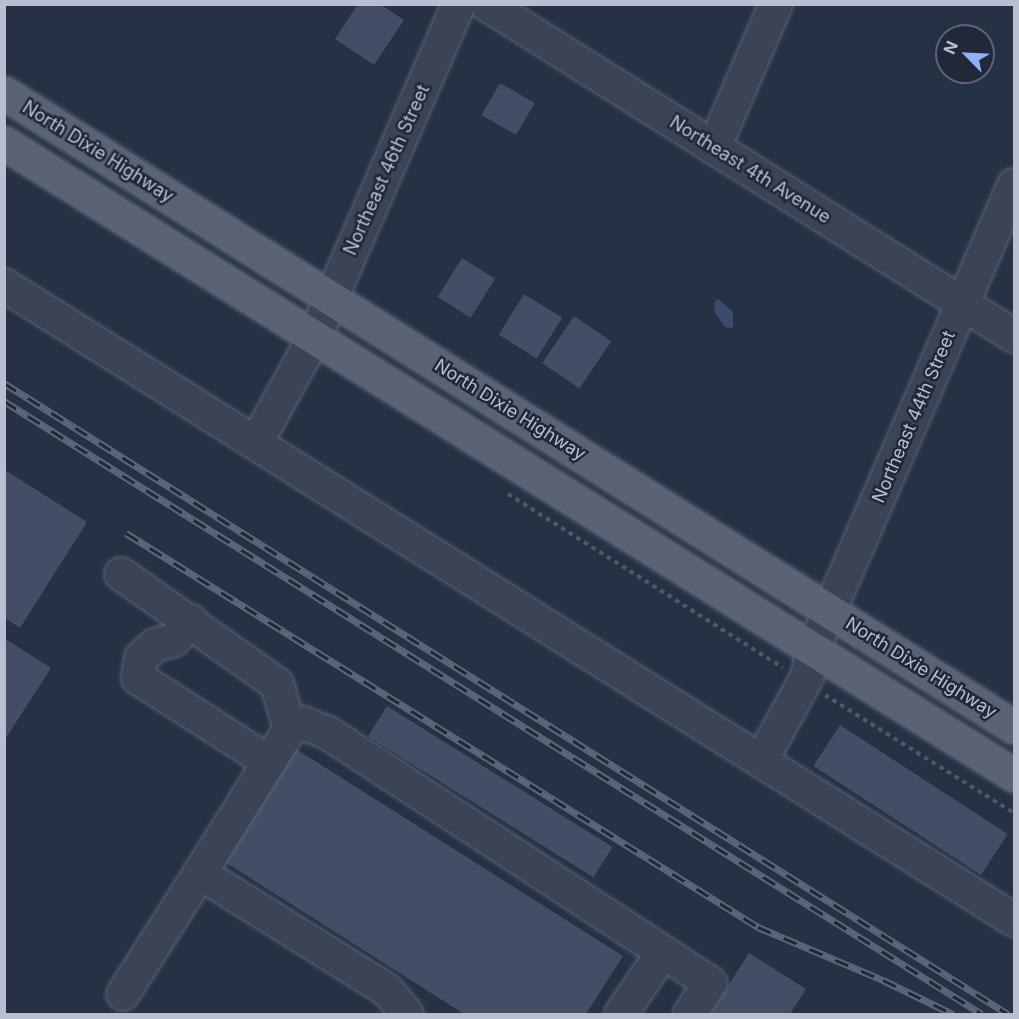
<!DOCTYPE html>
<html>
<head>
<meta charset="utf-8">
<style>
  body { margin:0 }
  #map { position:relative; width:1019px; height:1019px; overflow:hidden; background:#263145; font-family:Inter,sans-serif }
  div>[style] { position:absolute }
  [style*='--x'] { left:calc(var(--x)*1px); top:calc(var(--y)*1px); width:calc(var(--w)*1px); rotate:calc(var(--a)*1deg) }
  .water>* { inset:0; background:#3a4b6d }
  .building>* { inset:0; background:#434e65; transform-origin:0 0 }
  .path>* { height:4px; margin-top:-2px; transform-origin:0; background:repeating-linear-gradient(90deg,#475d62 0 4.5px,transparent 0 9px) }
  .roads { filter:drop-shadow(0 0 2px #5a6172) drop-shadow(0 0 2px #5a6172) }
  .minor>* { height:32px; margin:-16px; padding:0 16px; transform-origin:16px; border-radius:16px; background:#3b4455 }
  .major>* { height:33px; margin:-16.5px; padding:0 16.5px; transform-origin:16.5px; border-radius:16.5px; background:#596374 }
  .rail>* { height:7px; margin-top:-3.5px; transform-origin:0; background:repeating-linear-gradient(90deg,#20283a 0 14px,#5d677c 0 28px); box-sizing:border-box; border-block:2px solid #5d677c }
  span { translate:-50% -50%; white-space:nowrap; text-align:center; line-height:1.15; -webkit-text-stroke:5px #20283a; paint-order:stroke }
  .street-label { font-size:18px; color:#b9bfce }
  .frame { position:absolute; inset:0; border:6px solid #b9bfce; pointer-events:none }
  .north { position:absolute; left:935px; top:24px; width:60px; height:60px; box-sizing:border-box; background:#20283a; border:2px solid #5d6475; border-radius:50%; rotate:294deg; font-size:16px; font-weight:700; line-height:24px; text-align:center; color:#b9bfce }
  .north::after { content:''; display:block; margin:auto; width:21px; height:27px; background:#8fb1fc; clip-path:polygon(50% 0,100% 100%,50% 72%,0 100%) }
</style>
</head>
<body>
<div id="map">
  <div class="water">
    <i style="clip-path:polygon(718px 299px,733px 312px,733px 328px,725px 327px,715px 313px,714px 303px)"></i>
  </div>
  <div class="building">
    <i style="clip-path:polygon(358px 4px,380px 4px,404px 20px,374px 65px,335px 39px)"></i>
    <i style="left:500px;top:83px;width:40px;height:37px;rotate:30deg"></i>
    <i style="left:462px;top:258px;width:39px;height:46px;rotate:32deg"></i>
    <i style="left:524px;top:294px;width:45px;height:48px;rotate:32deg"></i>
    <i style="left:574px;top:316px;width:45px;height:57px;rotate:34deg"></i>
    <i style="clip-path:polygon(5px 470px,87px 522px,20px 628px,5px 618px)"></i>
    <i style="clip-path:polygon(4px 638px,51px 668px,4px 741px)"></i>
    <i style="left:387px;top:706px;width:266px;height:36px;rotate:32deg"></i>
    <i style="left:840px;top:725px;width:200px;height:49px;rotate:33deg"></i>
    <i style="clip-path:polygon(296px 749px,623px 956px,586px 1014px,464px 1014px,225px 862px)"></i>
    <i style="clip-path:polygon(749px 953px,806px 989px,790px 1014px,710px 1014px)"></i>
  </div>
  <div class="path">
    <i style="--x:508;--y:494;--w:325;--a:32.3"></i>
    <i style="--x:825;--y:695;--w:223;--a:32"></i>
  </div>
  <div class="roads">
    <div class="minor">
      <i style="--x:486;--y:4;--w:624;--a:32.16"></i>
      <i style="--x:714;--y:148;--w:157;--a:-66.7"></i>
      <i style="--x:4;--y:285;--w:1193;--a:32.16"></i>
      <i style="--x:256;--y:443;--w:122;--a:-61.1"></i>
      <i style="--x:315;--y:336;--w:362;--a:-66.6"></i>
      <i style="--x:121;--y:574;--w:191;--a:35.2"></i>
      <i style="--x:277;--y:684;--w:47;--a:73.9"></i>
      <i style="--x:191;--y:621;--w:25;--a:132"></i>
      <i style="--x:174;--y:640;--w:20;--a:165"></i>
      <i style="--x:155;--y:645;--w:19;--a:137"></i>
      <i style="--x:141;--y:658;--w:20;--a:99"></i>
      <i style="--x:138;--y:678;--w:156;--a:32.7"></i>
      <i style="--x:761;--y:761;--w:96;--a:-61.3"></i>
      <i style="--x:807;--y:677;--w:29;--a:-78"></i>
      <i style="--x:813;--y:649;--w:506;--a:-66.58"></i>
      <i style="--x:123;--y:994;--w:143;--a:-57.5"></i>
      <i style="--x:407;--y:1014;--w:31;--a:-130"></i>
      <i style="--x:387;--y:990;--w:221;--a:-148"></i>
      <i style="--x:200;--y:873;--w:170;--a:-58"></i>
      <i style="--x:290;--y:729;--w:14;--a:-25"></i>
      <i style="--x:303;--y:723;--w:27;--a:22"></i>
      <i style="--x:328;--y:733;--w:457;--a:33.2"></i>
      <i style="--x:710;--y:983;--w:37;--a:123"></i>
      <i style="--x:621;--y:1014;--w:75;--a:-55.9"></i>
    </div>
    <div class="major">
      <i style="--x:4;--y:93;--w:1192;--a:32.12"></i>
      <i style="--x:4;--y:143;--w:1191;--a:32.04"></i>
    </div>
  </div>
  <div class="rail">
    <i style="--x:4;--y:383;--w:1186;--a:32.15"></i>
    <i style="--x:4;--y:401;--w:1154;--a:32.08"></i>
    <i style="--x:126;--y:533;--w:745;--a:31.94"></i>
    <i style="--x:758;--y:927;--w:136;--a:23"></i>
    <i style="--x:883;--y:980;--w:78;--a:25.9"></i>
  </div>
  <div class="street-label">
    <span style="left:98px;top:152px;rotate:32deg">North Dixie Highway</span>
    <span style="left:387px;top:170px;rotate:-66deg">Northeast 46th Street</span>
    <span style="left:750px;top:170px;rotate:32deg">Northeast 4th Avenue</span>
    <span style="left:510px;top:410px;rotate:32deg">North Dixie Highway</span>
    <span style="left:914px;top:417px;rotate:-67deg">Northeast 44th Street</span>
    <span style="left:921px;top:668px;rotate:32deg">North Dixie Highway</span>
  </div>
  <div class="frame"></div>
  <div class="north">N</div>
</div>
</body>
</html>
